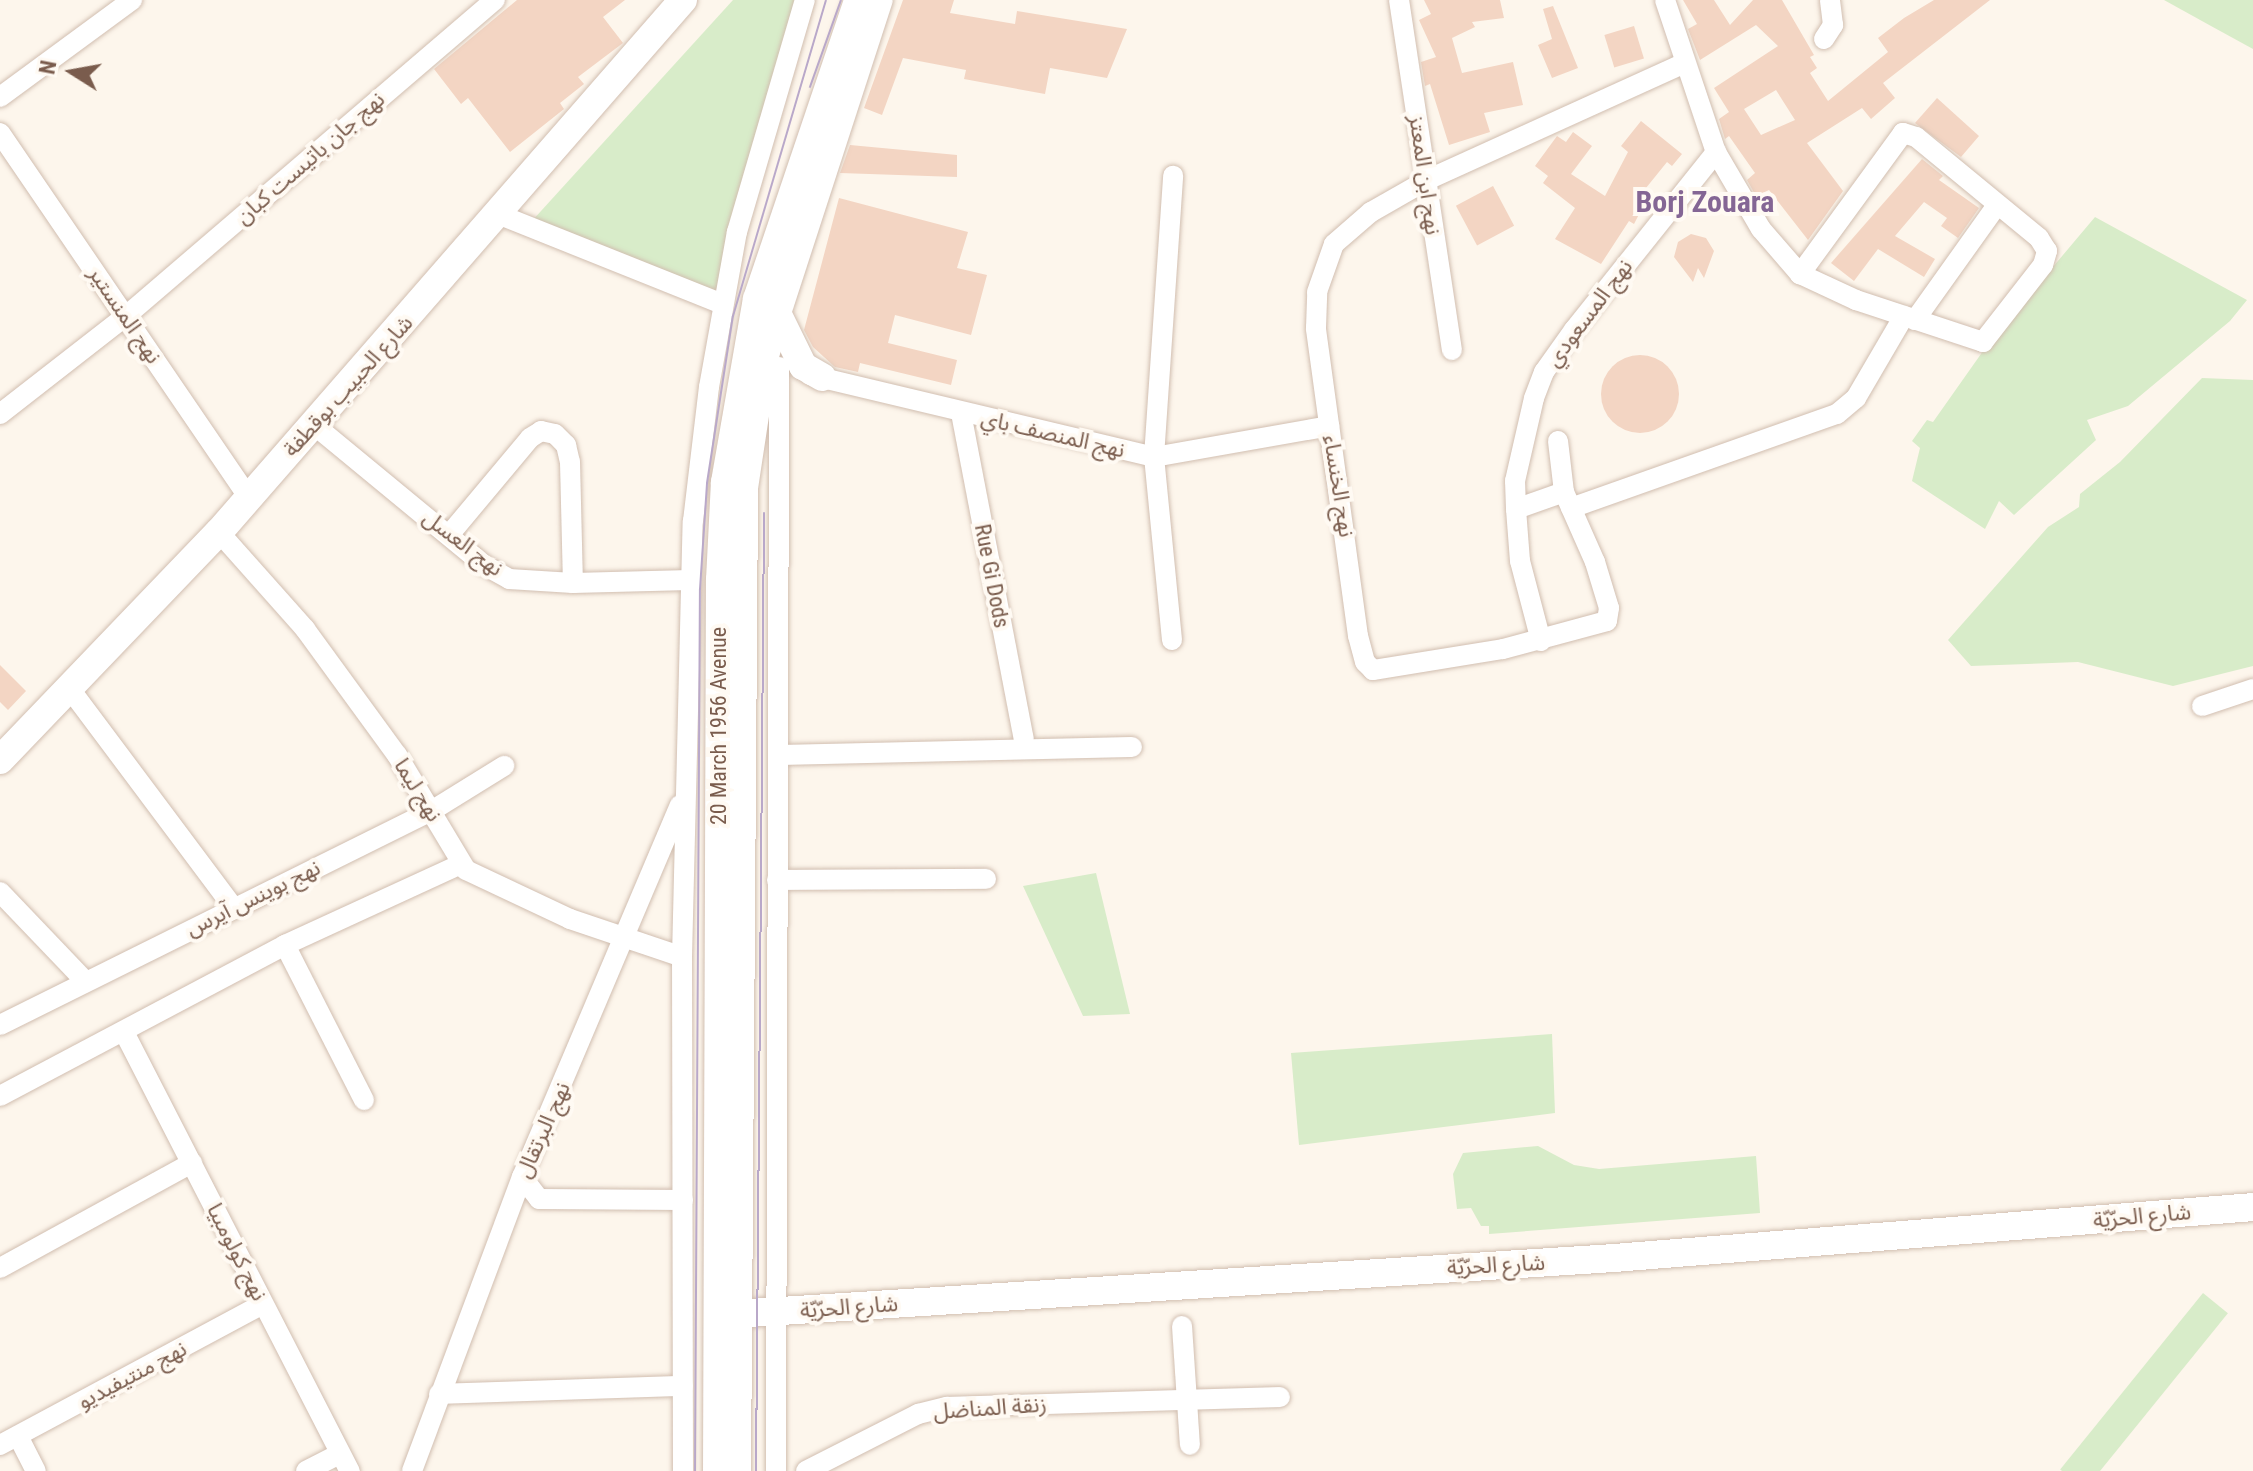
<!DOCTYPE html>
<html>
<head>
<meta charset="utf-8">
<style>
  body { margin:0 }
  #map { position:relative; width:2253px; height:1471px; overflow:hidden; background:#fdf6ec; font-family:"Roboto Condensed","Noto Sans Arabic",sans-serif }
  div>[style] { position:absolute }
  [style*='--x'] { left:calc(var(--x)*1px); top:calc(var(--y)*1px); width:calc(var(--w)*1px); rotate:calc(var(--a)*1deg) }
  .green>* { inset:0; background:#d8ecc9; transform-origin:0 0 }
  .building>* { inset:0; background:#f3d5c3; transform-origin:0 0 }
  .round { border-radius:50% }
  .roads { filter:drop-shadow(0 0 2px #d1beb0) drop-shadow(0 0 2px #d1beb0) }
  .street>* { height:20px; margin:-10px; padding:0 10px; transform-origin:10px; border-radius:10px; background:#fff }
  .secondary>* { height:28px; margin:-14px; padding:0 14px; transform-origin:14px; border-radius:14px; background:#fff }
  .tram>* { height:2px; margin:-1px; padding:0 1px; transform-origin:1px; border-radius:1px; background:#b9a8c9 }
  span { translate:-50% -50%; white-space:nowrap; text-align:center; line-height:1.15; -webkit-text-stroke:8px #fffaf3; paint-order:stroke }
  .street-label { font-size:22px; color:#7a5c4d }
  .district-label { font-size:30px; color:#846695; font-weight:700 }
  .north { position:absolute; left:32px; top:32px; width:80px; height:80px; -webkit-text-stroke:6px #fffaf3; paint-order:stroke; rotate:281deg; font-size:22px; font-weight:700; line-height:32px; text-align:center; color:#7a5c4d }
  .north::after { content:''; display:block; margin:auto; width:28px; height:36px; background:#7a5c4d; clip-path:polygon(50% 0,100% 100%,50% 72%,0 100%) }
</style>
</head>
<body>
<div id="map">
  <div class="green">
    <i style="clip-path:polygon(733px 0,796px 0,717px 291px,531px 222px)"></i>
    <i style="clip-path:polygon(2164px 0,2253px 0,2253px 49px,2211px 26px)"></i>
    <i style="clip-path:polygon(2095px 217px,2247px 300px,2230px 321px,2128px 406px,2087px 420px,2096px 440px,2014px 515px,1999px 501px,1985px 529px,1912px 481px,1920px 448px,1912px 441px,1927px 420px,1933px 422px,1988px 344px)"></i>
    <i style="clip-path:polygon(2202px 378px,2253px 380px,2253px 666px,2173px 686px,2078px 662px,1971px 666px,1948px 640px,2048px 527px,2079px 507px,2080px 494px,2120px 462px)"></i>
    <i style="clip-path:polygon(1096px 873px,1130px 1014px,1083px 1016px,1023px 886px)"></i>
    <i style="clip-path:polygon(1552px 1034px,1555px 1113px,1299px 1145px,1291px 1053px)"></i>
    <i style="clip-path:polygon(1538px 1146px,1574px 1165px,1599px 1169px,1756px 1156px,1760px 1213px,1489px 1234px,1489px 1226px,1481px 1226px,1471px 1208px,1457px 1209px,1453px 1174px,1463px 1153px)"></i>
    <i style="left:2203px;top:1293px;width:32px;height:227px;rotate:39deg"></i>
  </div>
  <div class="building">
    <i style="clip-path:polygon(517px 0,625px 0,603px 17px,623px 43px,578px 77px,584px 84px,560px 103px,564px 109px,510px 152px,468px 98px,461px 104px,434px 69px)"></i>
    <i style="clip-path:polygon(903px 0,954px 0,950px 13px,1015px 24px,1017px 11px,1127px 29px,1107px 78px,1050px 68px,1045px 94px,964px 79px,966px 70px,903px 58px,882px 115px,864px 108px)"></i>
    <i style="clip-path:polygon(1424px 0,1500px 0,1504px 18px,1472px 22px,1475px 27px,1452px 38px,1462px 73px,1513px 62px,1523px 105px,1484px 113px,1490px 132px,1449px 145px,1430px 84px,1425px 86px,1421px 62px,1436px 57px,1419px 20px,1431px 14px)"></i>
    <i style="clip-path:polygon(evenodd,1683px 0,1714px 0,1730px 25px,1753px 0,1782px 0,1814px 55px,1810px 57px,1817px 68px,1810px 73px,1828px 101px,1888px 52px,1878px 38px,1904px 18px,1934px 0,1990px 0,1883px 83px,1895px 98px,1871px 119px,1862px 108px,1807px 143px,1843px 191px,1808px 240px,1769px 190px,1756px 196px,1747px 180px,1755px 173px,1729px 136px,1725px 139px,1719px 119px,1729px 112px,1714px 88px,1778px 46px,1756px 25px,1700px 60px,1688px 29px,1697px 24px,1683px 0,1776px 90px,1795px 120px,1761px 135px,1744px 109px,1776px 90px)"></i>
    <i style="clip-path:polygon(1553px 6px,1578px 68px,1552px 78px,1538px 45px,1552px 39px,1543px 9px)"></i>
    <i style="left:1634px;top:26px;width:34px;height:31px;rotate:73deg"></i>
    <i style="clip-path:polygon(1937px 98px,1979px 136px,1961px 157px,1915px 123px)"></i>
    <i style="clip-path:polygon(1641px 121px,1682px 154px,1672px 166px,1667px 162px,1646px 188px,1651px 191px,1634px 224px,1629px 221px,1601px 264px,1555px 239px,1575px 208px,1543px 183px,1548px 176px,1535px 166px,1557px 136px,1566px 142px,1573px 132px,1592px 146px,1571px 174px,1605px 196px,1628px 152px,1621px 146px)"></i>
    <i style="clip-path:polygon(850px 145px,957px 155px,957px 177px,840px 173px)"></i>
    <i style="clip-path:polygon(1922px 159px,1943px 176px,1939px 180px,1979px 208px,1958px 238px,1941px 226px,1947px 218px,1924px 202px,1895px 236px,1935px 259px,1924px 277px,1878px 249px,1854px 281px,1831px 263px)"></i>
    <i style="left:1493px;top:186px;width:45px;height:42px;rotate:62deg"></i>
    <i style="clip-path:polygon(839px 198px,968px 232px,957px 268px,987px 275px,971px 335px,895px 315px,888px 343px,957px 360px,951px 385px,860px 363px,858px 372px,835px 367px,813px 347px,804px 330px)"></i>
    <i style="clip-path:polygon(1691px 234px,1706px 238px,1714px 251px,1704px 278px,1698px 268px,1693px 282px,1674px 257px,1678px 242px)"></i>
    <i class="round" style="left:1601px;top:355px;width:78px;height:78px"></i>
    <i style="clip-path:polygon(0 665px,26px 691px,8px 710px,0 702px)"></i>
  </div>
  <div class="roads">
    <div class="street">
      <i style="--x:1399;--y:0;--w:354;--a:81.4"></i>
      <i style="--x:1665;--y:0;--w:160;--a:71.5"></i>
      <i style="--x:1716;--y:152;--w:89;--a:59.7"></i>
      <i style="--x:1761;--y:229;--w:60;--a:49.1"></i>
      <i style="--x:1800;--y:274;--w:62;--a:24.9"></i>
      <i style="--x:1856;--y:300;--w:134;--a:18.3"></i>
      <i style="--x:1983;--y:342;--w:98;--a:-52.1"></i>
      <i style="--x:2043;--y:265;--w:15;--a:-74"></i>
      <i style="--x:2047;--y:251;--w:15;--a:-122"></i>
      <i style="--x:2039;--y:238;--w:159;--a:-140.6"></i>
      <i style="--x:1916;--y:137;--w:14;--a:-163"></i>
      <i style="--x:1903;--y:133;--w:175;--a:126.1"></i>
      <i style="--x:1824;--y:39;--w:17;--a:-57"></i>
      <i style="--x:1833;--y:25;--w:25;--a:-97"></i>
      <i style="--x:0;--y:97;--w:164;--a:-36.3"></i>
      <i style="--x:0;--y:133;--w:442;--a:55.7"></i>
      <i style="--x:500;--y:215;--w:240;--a:21.8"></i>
      <i style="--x:1915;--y:320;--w:141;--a:-54.5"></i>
      <i style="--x:810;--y:375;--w:354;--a:13.4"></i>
      <i style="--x:1154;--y:457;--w:178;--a:-10"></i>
      <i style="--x:961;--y:413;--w:332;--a:79.1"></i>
      <i style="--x:0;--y:414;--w:160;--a:-37.9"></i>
      <i style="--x:126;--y:316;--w:486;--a:-40.6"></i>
      <i style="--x:313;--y:424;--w:222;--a:39.5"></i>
      <i style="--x:484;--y:565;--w:29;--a:29"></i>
      <i style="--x:509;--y:579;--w:64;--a:3.6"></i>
      <i style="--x:573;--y:583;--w:117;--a:-1.5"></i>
      <i style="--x:1558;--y:441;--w:51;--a:83.3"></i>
      <i style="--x:1564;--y:492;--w:77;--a:66.1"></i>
      <i style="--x:1595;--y:562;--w:48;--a:73.1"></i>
      <i style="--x:1609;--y:608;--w:13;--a:99"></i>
      <i style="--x:1607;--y:621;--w:108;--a:164.9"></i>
      <i style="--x:1503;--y:649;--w:132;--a:170.8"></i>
      <i style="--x:1373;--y:670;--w:11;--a:-135"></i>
      <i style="--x:1365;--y:662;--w:27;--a:-105"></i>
      <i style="--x:1358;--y:636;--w:311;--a:-97.8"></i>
      <i style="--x:1316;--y:328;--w:36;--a:-88"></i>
      <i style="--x:1317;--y:292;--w:51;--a:-70.5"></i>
      <i style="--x:1334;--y:244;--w:49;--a:-40.9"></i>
      <i style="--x:1371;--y:212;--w:64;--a:-29.7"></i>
      <i style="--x:1427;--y:180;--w:283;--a:-24.4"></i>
      <i style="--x:1571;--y:508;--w:282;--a:-19.5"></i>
      <i style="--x:1837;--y:414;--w:25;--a:-40"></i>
      <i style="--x:1856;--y:398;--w:95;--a:-59.7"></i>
      <i style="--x:1516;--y:509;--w:51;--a:-19.5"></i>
      <i style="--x:219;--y:532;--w:130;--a:48.4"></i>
      <i style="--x:305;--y:629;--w:156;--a:53.9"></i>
      <i style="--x:397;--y:755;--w:134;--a:59"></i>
      <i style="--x:466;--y:870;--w:115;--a:25.2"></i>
      <i style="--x:570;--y:919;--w:118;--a:18.7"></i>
      <i style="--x:449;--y:535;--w:126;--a:-50.1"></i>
      <i style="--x:530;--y:438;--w:13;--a:-32"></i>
      <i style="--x:541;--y:431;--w:14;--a:12"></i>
      <i style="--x:555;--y:434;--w:16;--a:45"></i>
      <i style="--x:566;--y:445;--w:17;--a:77"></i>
      <i style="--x:570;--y:462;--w:121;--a:88.6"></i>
      <i style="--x:1172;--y:640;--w:184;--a:-95.6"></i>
      <i style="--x:1154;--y:457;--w:282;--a:-86.1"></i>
      <i style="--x:1541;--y:641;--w:83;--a:-104.7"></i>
      <i style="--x:1520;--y:561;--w:52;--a:-94.4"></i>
      <i style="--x:1516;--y:509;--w:28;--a:-92"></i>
      <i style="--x:1515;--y:481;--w:85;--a:-77.1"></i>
      <i style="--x:1534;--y:398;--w:28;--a:-69"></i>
      <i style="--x:1544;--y:372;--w:52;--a:-54.5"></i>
      <i style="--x:1574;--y:330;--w:228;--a:-51.4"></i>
      <i style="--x:70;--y:689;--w:274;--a:53.2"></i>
      <i style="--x:2202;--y:706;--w:54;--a:-18.4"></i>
      <i style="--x:779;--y:755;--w:353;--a:-1.3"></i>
      <i style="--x:777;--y:880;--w:209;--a:-0.3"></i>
      <i style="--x:0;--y:892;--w:122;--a:46.3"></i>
      <i style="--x:285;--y:945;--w:174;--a:63"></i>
      <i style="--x:0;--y:1025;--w:483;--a:-26.4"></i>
      <i style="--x:433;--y:810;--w:84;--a:-31.8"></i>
      <i style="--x:124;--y:1032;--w:494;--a:62.8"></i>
      <i style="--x:0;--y:1096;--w:323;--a:-27.9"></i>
      <i style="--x:285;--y:945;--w:194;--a:-24.7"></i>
      <i style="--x:522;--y:1177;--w:28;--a:52"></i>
      <i style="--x:539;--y:1199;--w:144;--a:0.4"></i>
      <i style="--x:0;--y:1268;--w:219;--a:-28.7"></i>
      <i style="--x:1182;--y:1326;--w:119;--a:86.2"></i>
      <i style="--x:439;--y:1394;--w:244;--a:-1.9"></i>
      <i style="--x:18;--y:1436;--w:39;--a:63"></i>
      <i style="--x:0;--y:1445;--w:298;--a:-28.2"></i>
      <i style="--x:306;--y:1471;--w:38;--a:-27"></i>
      <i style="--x:412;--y:1471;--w:314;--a:-69.5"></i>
      <i style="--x:522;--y:1177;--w:404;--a:-67"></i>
      <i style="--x:683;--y:1471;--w:514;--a:-90.11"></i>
      <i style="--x:682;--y:957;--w:436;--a:-88.6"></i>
      <i style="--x:693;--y:521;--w:135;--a:-83.2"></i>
      <i style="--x:709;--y:387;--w:158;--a:-79.8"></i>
      <i style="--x:737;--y:232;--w:242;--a:-73.7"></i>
      <i style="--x:776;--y:1471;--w:1104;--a:-89.84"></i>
      <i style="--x:806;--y:1471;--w:126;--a:-27"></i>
      <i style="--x:918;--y:1414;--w:30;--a:-14"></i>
      <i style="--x:947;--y:1407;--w:333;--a:-1.7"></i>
    </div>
    <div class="secondary">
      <i style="--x:777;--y:313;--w:59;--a:63.9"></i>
      <i style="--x:803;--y:366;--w:22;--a:30"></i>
      <i style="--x:0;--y:760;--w:316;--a:-46.2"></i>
      <i style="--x:219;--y:532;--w:706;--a:-48.91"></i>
      <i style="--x:718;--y:1315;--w:898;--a:-3.64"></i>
      <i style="--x:1614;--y:1258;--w:641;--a:-4.56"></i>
      <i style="--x:717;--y:1471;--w:891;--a:-89.81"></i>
      <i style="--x:720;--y:580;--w:98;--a:-87.1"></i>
      <i style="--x:725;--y:482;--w:186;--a:-80.1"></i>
      <i style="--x:757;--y:299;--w:316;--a:-71.3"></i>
      <i style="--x:737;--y:1471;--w:983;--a:-89.59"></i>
      <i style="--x:744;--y:488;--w:126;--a:-81.4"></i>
      <i style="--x:763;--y:363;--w:52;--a:-74.4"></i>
      <i style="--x:777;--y:313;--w:329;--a:-72"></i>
    </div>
  </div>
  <div class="tram">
    <i style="--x:810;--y:87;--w:92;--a:-70.4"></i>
    <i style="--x:695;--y:1471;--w:882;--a:-89.68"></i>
    <i style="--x:700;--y:589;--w:106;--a:-86.2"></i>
    <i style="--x:707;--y:483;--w:169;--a:-81.2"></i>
    <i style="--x:733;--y:316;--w:329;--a:-73.6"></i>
    <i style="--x:756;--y:1471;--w:958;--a:-89.52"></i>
  </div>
  <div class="street-label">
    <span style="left:310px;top:158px;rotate:-41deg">نهج جان باتيست كبان</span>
    <span style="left:1425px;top:175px;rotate:82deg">نهج ابن المعتز</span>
    <span style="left:1589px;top:313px;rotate:-53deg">نهج المسعودي</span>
    <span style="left:125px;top:315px;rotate:56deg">نهج المنستير</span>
    <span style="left:348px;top:386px;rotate:-48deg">شارع الحبيب بوقطفة</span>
    <span style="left:1053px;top:434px;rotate:13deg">نهج المنصف باي</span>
    <span style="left:1339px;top:486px;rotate:81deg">نهج الخنساء</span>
    <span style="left:463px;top:543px;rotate:37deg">نهج العسل</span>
    <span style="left:992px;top:576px;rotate:79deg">Rue Gi Dods</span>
    <span style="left:719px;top:726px;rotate:-90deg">20 March 1956 Avenue</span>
    <span style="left:418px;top:790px;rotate:58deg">نهج ليما</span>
    <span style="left:253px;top:898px;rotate:-26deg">نهج بوينس آيرس</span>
    <span style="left:543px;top:1130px;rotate:-66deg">نهج البرتقال</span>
    <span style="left:2142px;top:1216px;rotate:-5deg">شارع الحرّيّة</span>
    <span style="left:237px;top:1252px;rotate:63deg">نهج كولومبيا</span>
    <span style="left:1496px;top:1265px;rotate:-3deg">شارع الحرّيّة</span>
    <span style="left:849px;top:1307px;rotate:-4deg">شارع الحرّيّة</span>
    <span style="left:132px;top:1375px;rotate:-28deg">نهج منتيفيديو</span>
    <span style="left:990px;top:1408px;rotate:-4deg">زنقة المناضل</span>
  </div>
  <div class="district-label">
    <span style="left:1705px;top:202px">Borj Zouara</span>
  </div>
  <div class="north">N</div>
</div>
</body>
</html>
